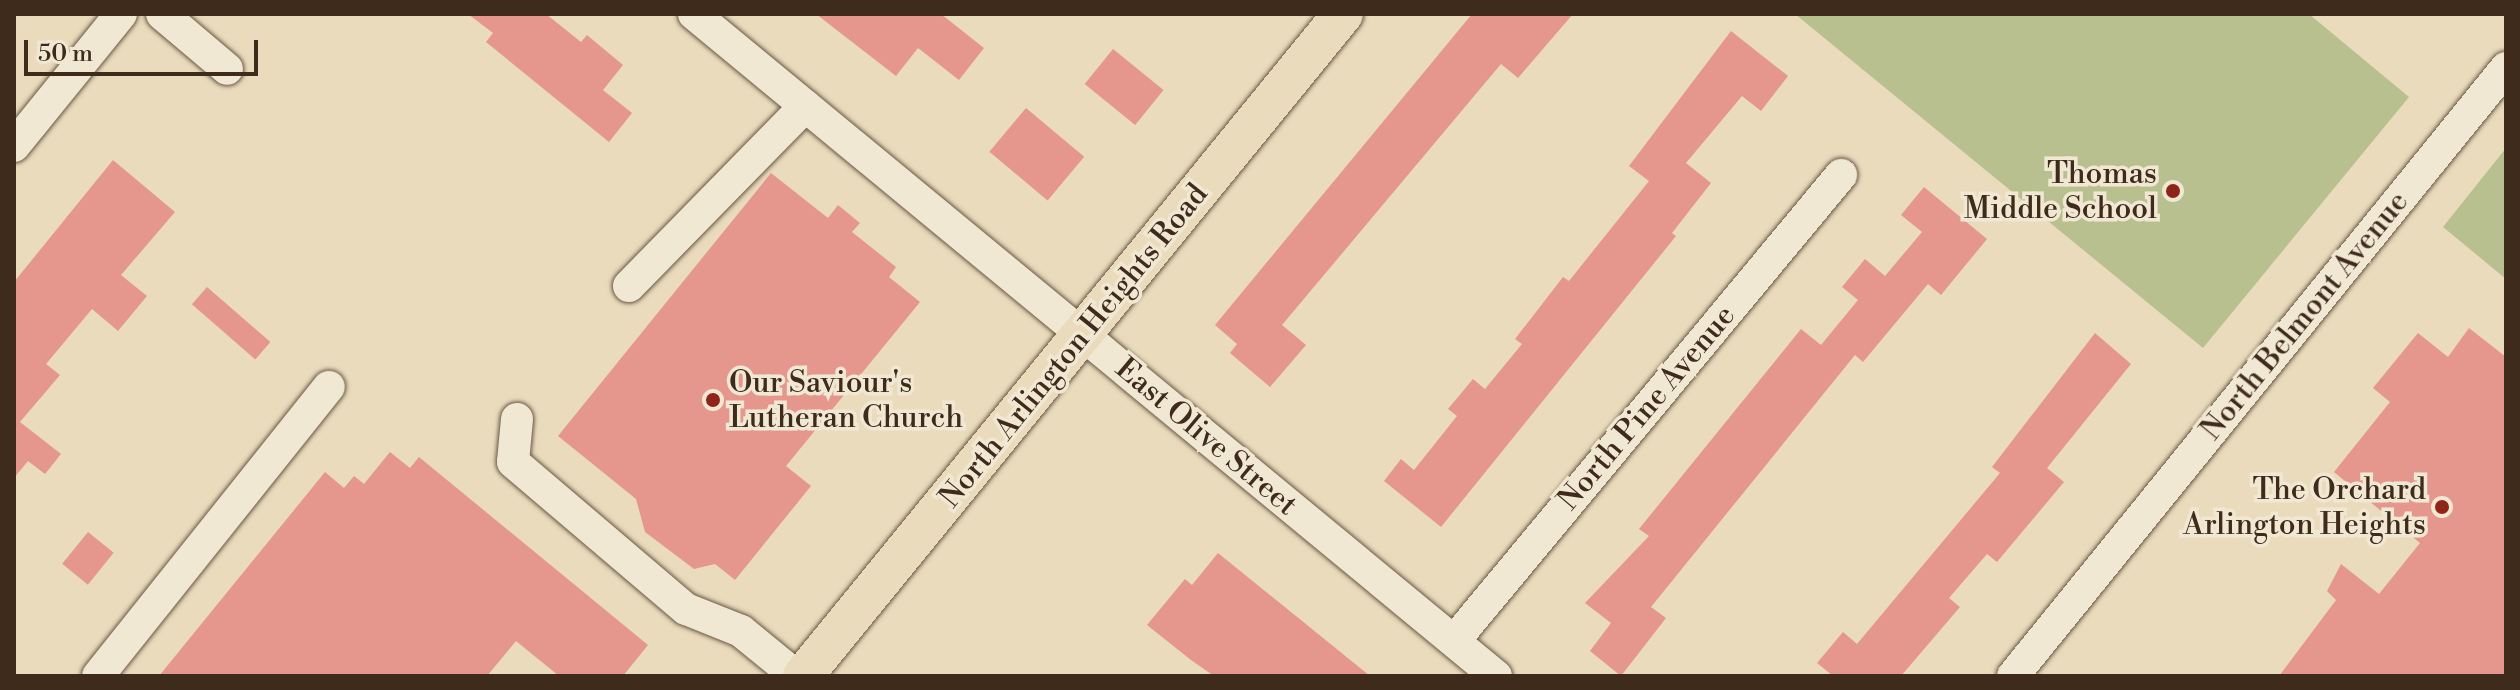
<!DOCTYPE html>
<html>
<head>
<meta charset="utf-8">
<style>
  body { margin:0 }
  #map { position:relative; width:2520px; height:690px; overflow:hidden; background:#e9dbbc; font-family:"Libre Bodoni",serif }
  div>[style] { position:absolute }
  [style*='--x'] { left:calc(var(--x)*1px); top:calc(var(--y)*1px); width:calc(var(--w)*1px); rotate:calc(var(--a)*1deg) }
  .green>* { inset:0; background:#b9c08f }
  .building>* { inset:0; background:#e6978d; transform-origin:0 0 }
  .roads { filter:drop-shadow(0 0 2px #6a5744) drop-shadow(0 0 2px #6a5744) }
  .minor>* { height:32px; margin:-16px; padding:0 16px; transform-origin:16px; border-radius:16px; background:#f1e8d3 }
  .major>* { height:40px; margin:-20px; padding:0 20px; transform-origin:20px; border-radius:20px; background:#e9dbbc }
  .dots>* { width:22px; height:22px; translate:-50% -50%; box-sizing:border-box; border:4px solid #f1e8d3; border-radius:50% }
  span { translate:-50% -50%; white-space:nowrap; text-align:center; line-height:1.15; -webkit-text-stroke:7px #f1e8d3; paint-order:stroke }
  .poi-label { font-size:30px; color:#3f2b1c }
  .right { translate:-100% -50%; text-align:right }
  .left { translate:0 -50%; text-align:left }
  .street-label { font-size:30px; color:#3f2b1c }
  .frame { position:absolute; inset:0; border:16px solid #3f2b1c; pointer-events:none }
  .scale { position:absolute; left:24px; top:40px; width:234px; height:36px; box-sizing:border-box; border:4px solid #3f2b1c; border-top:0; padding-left:10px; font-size:24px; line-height:28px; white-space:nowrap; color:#3f2b1c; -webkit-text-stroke:6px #f1e8d3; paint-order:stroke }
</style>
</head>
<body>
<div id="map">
  <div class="green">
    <i style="clip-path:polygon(1795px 14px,2309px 14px,2409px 97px,2203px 348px)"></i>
    <i style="clip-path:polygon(2506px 148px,2506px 279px,2443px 227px)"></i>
  </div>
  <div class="building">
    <i style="clip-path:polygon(468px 14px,546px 14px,581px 42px,587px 35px,623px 65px,603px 90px,632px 113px,609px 142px,486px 42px,493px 33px)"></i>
    <i style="clip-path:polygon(816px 14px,941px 14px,984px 48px,959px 80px,918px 48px,896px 76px)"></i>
    <i style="clip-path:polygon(1472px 14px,1573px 14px,1518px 78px,1501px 64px,1282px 325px,1306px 345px,1270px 387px,1230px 353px,1237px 344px,1215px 325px)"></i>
    <i style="clip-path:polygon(1731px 31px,1788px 76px,1761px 111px,1742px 96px,1686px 163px,1711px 183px,1672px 233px,1676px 236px,1441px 527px,1384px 481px,1401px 459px,1414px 470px,1457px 416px,1448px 409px,1473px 379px,1485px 389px,1522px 344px,1515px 339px,1563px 277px,1569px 281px,1649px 181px,1629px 166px)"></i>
    <i style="left:1113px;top:49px;width:65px;height:45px;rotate:39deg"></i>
    <i style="left:1026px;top:108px;width:76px;height:57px;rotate:40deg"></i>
    <i style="clip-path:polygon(113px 160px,175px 212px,121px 275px,147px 296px,118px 331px,92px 309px,46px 364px,60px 375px,20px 422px,61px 454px,45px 474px,28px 461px,14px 478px,14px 282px)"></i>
    <i style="clip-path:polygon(771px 173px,828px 218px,838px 205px,860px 223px,852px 232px,896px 267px,889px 277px,920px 302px,786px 466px,811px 486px,735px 580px,715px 564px,694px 569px,645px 532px,636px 499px,558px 436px)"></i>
    <i style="clip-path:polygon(1924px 187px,1987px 239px,1941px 295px,1928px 284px,1863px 362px,1855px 355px,1651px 607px,1666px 618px,1621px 676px,1590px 651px,1611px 623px,1585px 603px,1649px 536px,1639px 529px,1801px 329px,1821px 345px,1858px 300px,1842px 287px,1865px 259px,1885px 276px,1922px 232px,1901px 215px)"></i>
    <i style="left:207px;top:287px;width:84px;height:23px;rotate:41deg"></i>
    <i style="clip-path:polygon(2469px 328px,2506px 357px,2506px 676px,2279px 676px,2336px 600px,2327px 591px,2341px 564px,2379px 594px,2420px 543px,2334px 472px,2390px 402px,2373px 388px,2418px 333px,2448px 357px)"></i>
    <i style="clip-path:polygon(2095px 333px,2131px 364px,2047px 468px,2064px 482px,1997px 562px,1987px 554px,1949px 598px,1960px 607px,1901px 676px,1833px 676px,1817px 663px,1843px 632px,1857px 644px,2000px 473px,1992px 467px)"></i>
    <i style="clip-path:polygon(390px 452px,410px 468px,419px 457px,648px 645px,623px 676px,559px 676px,516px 641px,487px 676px,159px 676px,325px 472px,344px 488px,354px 476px,364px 484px)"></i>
    <i style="left:88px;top:532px;width:33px;height:41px;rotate:39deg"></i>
    <i style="clip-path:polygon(1218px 553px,1370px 676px,1214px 676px,1191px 660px,1147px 625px,1185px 579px,1192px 585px)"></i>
  </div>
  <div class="roads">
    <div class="minor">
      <i style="--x:162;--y:14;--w:85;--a:40.2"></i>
      <i style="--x:694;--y:14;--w:1040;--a:39.54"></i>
      <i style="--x:14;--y:146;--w:170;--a:-51"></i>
      <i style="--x:629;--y:286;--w:252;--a:-45.6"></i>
      <i style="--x:517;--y:419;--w:43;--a:95.3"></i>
      <i style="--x:513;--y:462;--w:227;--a:40.4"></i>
      <i style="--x:686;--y:609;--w:59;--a:21.8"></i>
      <i style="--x:741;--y:631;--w:71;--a:39.3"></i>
      <i style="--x:1454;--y:641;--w:606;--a:-50.29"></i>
      <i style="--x:98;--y:676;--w:370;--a:-51.4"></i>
      <i style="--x:2013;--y:676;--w:783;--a:-50.96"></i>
    </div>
    <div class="major">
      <i style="--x:803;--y:676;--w:854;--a:-50.8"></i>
    </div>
  </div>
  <div class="dots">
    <i style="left:2173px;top:191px;background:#8f2418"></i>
    <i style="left:713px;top:400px;background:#8f2418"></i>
    <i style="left:2442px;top:507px;background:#8f2418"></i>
  </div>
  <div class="poi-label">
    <span class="right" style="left:2157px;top:191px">Thomas<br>Middle School</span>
    <span class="left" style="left:729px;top:400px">Our Saviour's<br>Lutheran Church</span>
    <span class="right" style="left:2426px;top:507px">The Orchard<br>Arlington Heights</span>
  </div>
  <div class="street-label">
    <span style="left:2305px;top:316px;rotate:-51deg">North Belmont Avenue</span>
    <span style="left:1074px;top:346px;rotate:-51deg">North Arlington Heights Road</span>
    <span style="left:1647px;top:408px;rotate:-50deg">North Pine Avenue</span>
    <span style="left:1206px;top:437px;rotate:40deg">East Olive Street</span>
  </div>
  <div class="frame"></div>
  <div class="scale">50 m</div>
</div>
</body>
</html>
